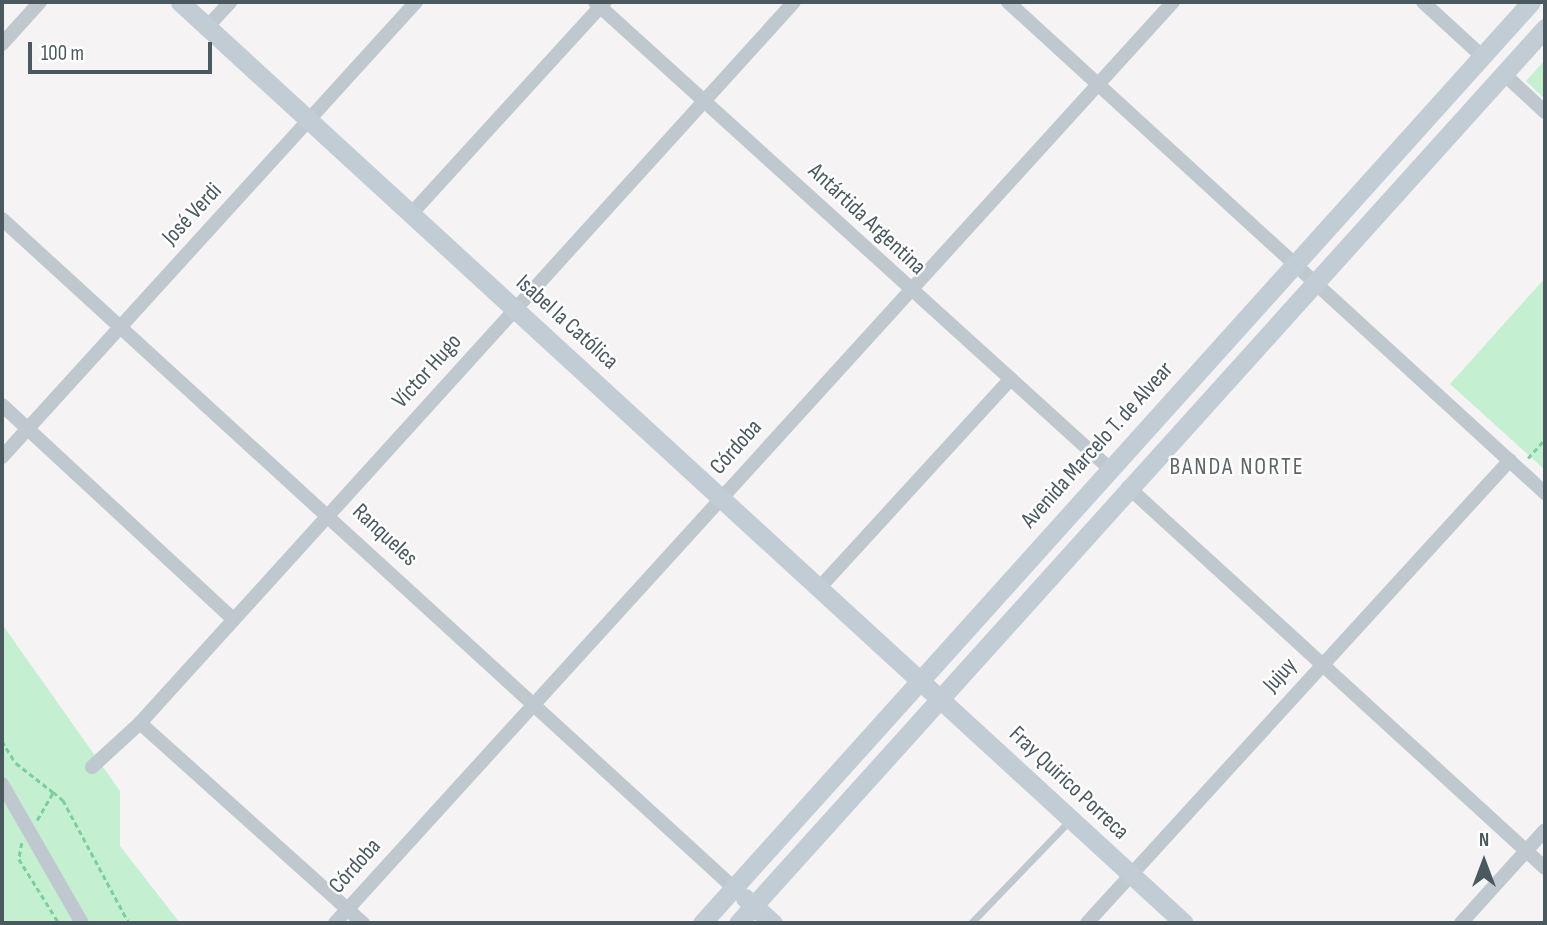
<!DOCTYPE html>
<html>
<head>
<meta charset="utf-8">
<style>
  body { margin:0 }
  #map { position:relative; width:1547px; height:925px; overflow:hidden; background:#f5f3f3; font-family:"Sofia Sans Condensed",sans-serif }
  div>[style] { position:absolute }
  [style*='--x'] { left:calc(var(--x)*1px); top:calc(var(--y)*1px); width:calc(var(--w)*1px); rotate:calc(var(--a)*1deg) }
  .green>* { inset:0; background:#c4f0d1 }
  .path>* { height:2.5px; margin-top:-1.25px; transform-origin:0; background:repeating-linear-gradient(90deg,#7cce9f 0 5px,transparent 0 8.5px) }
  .service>* { height:7px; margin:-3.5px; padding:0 3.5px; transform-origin:3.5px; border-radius:3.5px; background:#bec8ce }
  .minor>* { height:14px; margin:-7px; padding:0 7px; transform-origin:7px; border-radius:7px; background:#bec8ce }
  .secondary>* { height:19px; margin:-9.5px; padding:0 9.5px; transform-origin:9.5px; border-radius:9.5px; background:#c1ccd5 }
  span { translate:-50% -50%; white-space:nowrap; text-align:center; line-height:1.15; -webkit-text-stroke:5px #fff; paint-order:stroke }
  .street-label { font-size:23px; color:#4a5860 }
  .neighbourhood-label { font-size:24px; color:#5f6468; letter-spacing:2px }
  .frame { position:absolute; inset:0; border:4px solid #4a5860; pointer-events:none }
  .north { position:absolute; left:1449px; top:827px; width:70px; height:70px; -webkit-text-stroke:5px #fff; paint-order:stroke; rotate:0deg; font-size:19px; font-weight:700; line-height:28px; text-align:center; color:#4a5860 }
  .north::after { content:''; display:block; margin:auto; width:24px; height:32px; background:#4a5860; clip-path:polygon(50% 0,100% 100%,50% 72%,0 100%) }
  .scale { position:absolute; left:28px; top:42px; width:184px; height:32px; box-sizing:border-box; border:4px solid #4a5860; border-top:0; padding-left:9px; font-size:21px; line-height:24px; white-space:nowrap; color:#4a5860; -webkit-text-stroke:5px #fff; paint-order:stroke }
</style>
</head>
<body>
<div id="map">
  <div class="green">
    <i style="clip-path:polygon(1545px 60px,1545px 99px,1526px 81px)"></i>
    <i style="clip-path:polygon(1545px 278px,1545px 470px,1450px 384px)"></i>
    <i style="clip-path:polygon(2px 624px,120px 791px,120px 846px,180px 923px,2px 923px)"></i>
  </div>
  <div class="path">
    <i style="--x:1528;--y:458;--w:25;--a:-48"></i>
    <i style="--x:2;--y:741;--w:26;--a:58"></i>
    <i style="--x:16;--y:763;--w:47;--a:38.1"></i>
    <i style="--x:37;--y:820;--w:32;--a:-60"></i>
    <i style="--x:53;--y:792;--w:13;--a:39"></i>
    <i style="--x:63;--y:800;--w:140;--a:61.8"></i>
    <i style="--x:22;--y:843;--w:16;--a:101"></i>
    <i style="--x:19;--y:859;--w:75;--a:58"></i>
  </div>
  <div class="service">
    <i style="--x:971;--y:923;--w:144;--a:-46.1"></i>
  </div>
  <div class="minor">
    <i style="--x:595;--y:2;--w:694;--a:42.2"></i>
    <i style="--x:1008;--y:2;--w:728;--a:42.44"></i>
    <i style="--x:1423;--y:2;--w:80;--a:42.5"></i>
    <i style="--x:207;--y:27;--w:34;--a:-47"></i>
    <i style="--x:2;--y:44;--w:57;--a:-47.9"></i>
    <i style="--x:1504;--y:74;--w:56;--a:42.8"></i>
    <i style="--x:412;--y:213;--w:286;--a:-47.6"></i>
    <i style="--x:2;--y:219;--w:992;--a:42.43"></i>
    <i style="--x:2;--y:405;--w:315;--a:42.8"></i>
    <i style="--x:2;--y:457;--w:615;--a:-47.7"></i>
    <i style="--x:1128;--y:487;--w:565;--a:42.42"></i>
    <i style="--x:821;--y:586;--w:281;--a:-47.5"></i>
    <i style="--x:140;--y:723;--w:300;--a:41.9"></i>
    <i style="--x:92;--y:767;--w:65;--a:-42.5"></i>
    <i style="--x:140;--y:723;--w:973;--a:-47.79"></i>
    <i style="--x:2;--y:784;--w:160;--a:60.1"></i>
    <i style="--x:335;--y:923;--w:1245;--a:-47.7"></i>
    <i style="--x:1087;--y:923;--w:627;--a:-47.58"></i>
    <i style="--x:1461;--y:923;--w:125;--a:-47.9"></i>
  </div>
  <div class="secondary">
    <i style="--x:180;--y:2;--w:1362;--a:42.53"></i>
    <i style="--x:745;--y:898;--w:38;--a:42"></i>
    <i style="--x:702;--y:923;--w:1239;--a:-48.01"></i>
    <i style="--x:738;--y:923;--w:1205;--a:-47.96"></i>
  </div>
  <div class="street-label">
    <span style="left:192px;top:214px;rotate:-47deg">José Verdi</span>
    <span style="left:867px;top:219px;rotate:43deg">Antártida Argentina</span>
    <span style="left:567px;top:322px;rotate:42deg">Isabel la Católica</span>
    <span style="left:427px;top:371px;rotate:-48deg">Víctor Hugo</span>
    <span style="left:1097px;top:445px;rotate:-48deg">Avenida Marcelo T. de Alvear</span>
    <span style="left:736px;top:447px;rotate:-48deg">Córdoba</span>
    <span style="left:385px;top:535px;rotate:43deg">Ranqueles</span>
    <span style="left:1280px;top:675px;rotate:-48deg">Jujuy</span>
    <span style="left:1069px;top:783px;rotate:43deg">Fray Quirico Porreca</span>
    <span style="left:355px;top:866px;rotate:-48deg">Córdoba</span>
  </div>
  <div class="neighbourhood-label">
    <span style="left:1237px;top:467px">BANDA NORTE</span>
  </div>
  <div class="frame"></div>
  <div class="north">N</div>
  <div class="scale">100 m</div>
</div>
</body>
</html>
